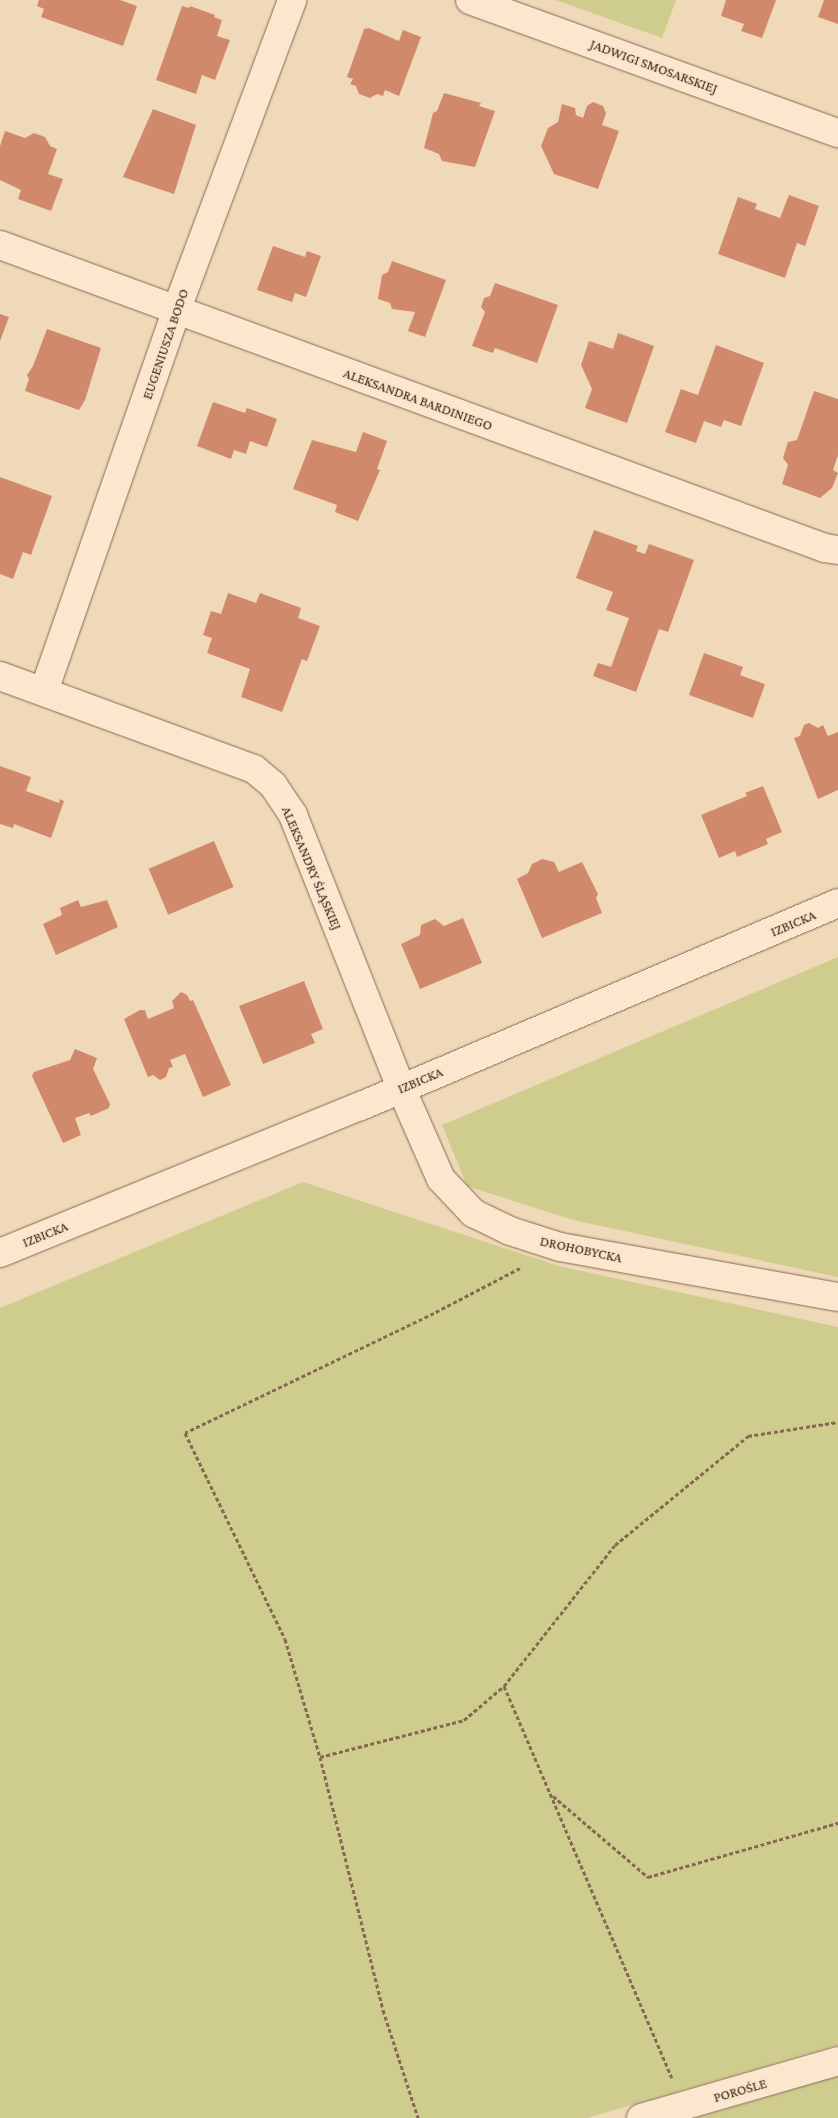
<!DOCTYPE html>
<html>
<head>
<meta charset="utf-8">
<style>
  body { margin:0 }
  #map { position:relative; width:838px; height:2118px; overflow:hidden; background:#f0d9b9; font-family:"Crimson Pro",serif }
  div>[style] { position:absolute }
  [style*='--x'] { left:calc(var(--x)*1px); top:calc(var(--y)*1px); width:calc(var(--w)*1px); rotate:calc(var(--a)*1deg) }
  .green>* { inset:0; background:#cecd8d }
  .building>* { inset:0; background:#d1896c; transform-origin:0 0 }
  .path>* { height:3px; margin-top:-1.5px; transform-origin:0; background:repeating-linear-gradient(90deg,#876853 0 4px,transparent 0 6.5px) }
  .roads { filter:drop-shadow(0 0 1px #876853) drop-shadow(0 0 1px #876853) }
  .street>* { height:28px; margin:-14px; padding:0 14px; transform-origin:14px; border-radius:14px; background:#fbe7cd }
  .secondary>* { height:28px; margin:-14px; padding:0 14px; transform-origin:14px; border-radius:14px; background:#fbe7cd }
  span { translate:-50% -50%; white-space:nowrap; text-align:center; line-height:1.15; -webkit-text-stroke:4px #f7e4c9; paint-order:stroke }
  .street-label { font-size:14px; color:#352319 }
</style>
</head>
<body>
<div id="map">
  <div class="green">
    <i style="clip-path:polygon(556px 0,676px 0,662px 38px)"></i>
    <i style="clip-path:polygon(838px 957px,838px 1277px,573px 1220px,467px 1186px,442px 1125px)"></i>
    <i style="clip-path:polygon(303px 1182px,559px 1266px,838px 1327px,838px 2045px,587px 2118px,0 2118px,0 1308px)"></i>
    <i style="clip-path:polygon(838px 2076px,838px 2118px,696px 2118px)"></i>
  </div>
  <div class="building">
    <i style="clip-path:polygon(39px 0,120px 0,137px 6px,123px 46px,41px 17px,44px 9px,37px 6px)"></i>
    <i style="clip-path:polygon(726px 0,776px 0,762px 38px,741px 31px,744px 24px,721px 16px)"></i>
    <i style="clip-path:polygon(824px 0,838px 0,838px 24px,818px 17px)"></i>
    <i style="clip-path:polygon(182px 6px,189px 8px,190px 6px,215px 15px,214px 17px,222px 20px,217px 36px,230px 40px,215px 80px,202px 75px,196px 94px,156px 80px)"></i>
    <i style="clip-path:polygon(369px 28px,399px 41px,403px 30px,421px 37px,399px 96px,385px 90px,383px 96px,377px 94px,370px 98px,359px 94px,356px 86px,350px 84px,353px 79px,347px 77px,364px 29px)"></i>
    <i style="clip-path:polygon(444px 93px,481px 103px,479px 106px,495px 111px,475px 167px,442px 161px,439px 154px,424px 148px,433px 113px,437px 111px)"></i>
    <i style="clip-path:polygon(593px 102px,603px 106px,606px 113px,602px 125px,619px 131px,598px 189px,554px 174px,541px 146px,548px 128px,558px 122px,562px 104px,575px 108px,576px 115px,583px 118px,587px 106px)"></i>
    <i style="clip-path:polygon(153px 109px,196px 125px,174px 194px,123px 177px)"></i>
    <i style="clip-path:polygon(5px 131px,25px 138px,34px 133px,45px 137px,50px 146px,57px 149px,48px 174px,63px 179px,51px 211px,18px 199px,21px 190px,0 180px,0 146px)"></i>
    <i style="clip-path:polygon(789px 195px,819px 206px,805px 246px,797px 243px,785px 278px,718px 254px,738px 197px,757px 204px,755px 209px,780px 218px)"></i>
    <i style="clip-path:polygon(273px 246px,305px 257px,307px 251px,321px 256px,306px 297px,295px 293px,292px 302px,257px 290px)"></i>
    <i style="clip-path:polygon(392px 261px,446px 280px,425px 337px,408px 331px,415px 312px,392px 309px,390px 303px,378px 299px,382px 275px,388px 272px)"></i>
    <i style="clip-path:polygon(495px 283px,558px 305px,537px 363px,495px 348px,493px 353px,472px 346px,485px 312px,481px 307px,484px 298px,490px 296px)"></i>
    <i style="clip-path:polygon(0 314px,9px 317px,0 341px)"></i>
    <i style="clip-path:polygon(47px 329px,101px 348px,85px 400px,79px 410px,25px 391px,29px 379px,27px 375px,33px 366px)"></i>
    <i style="clip-path:polygon(618px 333px,654px 346px,627px 423px,585px 408px,592px 389px,581px 365px,589px 341px,613px 349px)"></i>
    <i style="clip-path:polygon(716px 345px,764px 363px,741px 426px,724px 420px,721px 427px,704px 421px,696px 443px,665px 432px,681px 389px,698px 395px)"></i>
    <i style="clip-path:polygon(814px 391px,838px 399px,838px 455px,833px 470px,838px 473px,832px 488px,820px 498px,782px 484px,788px 465px,783px 458px,788px 442px,797px 440px)"></i>
    <i style="clip-path:polygon(213px 402px,245px 413px,247px 408px,277px 419px,267px 447px,250px 441px,246px 454px,234px 450px,231px 459px,197px 446px)"></i>
    <i style="clip-path:polygon(363px 432px,387px 441px,377px 469px,380px 470px,358px 521px,335px 512px,337px 505px,293px 489px,312px 440px,356px 452px)"></i>
    <i style="clip-path:polygon(0 477px,52px 496px,31px 555px,23px 552px,13px 579px,0 574px)"></i>
    <i style="clip-path:polygon(594px 530px,638px 546px,636px 551px,645px 554px,649px 544px,694px 560px,668px 632px,659px 629px,636px 692px,593px 676px,598px 663px,611px 667px,629px 618px,606px 610px,613px 592px,576px 578px)"></i>
    <i style="clip-path:polygon(228px 593px,256px 603px,260px 593px,301px 608px,298px 618px,320px 626px,307px 661px,302px 659px,282px 712px,241px 697px,250px 669px,207px 653px,212px 638px,203px 635px,211px 611px,221px 614px)"></i>
    <i style="clip-path:polygon(704px 653px,743px 667px,740px 675px,765px 684px,753px 718px,689px 695px)"></i>
    <i style="clip-path:polygon(809px 723px,818px 728px,823px 725px,828px 736px,838px 732px,838px 790px,818px 799px,794px 738px,800px 736px,804px 725px)"></i>
    <i style="clip-path:polygon(0 766px,31px 777px,26px 791px,59px 803px,60px 799px,64px 801px,51px 838px,14px 824px,13px 828px,0 824px)"></i>
    <i style="clip-path:polygon(763px 786px,782px 832px,766px 839px,768px 844px,737px 857px,735px 851px,719px 858px,701px 815px,747px 796px,745px 793px)"></i>
    <i style="left:214px;top:841px;width:50px;height:71px;rotate:67deg"></i>
    <i style="clip-path:polygon(542px 859px,554px 862px,559px 872px,582px 862px,598px 894px,596px 898px,602px 913px,542px 938px,517px 879px,528px 873px,532px 864px)"></i>
    <i style="clip-path:polygon(78px 900px,81px 907px,107px 900px,118px 927px,56px 955px,43px 924px,62px 915px,60px 908px)"></i>
    <i style="clip-path:polygon(463px 918px,482px 963px,420px 989px,401px 944px,420px 935px,421px 925px,435px 919px,444px 926px)"></i>
    <i style="clip-path:polygon(304px 981px,323px 1029px,311px 1034px,315px 1043px,263px 1064px,239px 1006px)"></i>
    <i style="clip-path:polygon(181px 992px,187px 995px,190px 1001px,193px 1000px,231px 1085px,203px 1097px,185px 1054px,170px 1060px,173px 1067px,169px 1068px,166px 1077px,160px 1080px,153px 1075px,148px 1077px,124px 1019px,140px 1010px,145px 1010px,148px 1019px,174px 1008px,172px 1001px)"></i>
    <i style="clip-path:polygon(75px 1049px,97px 1058px,93px 1069px,110px 1104px,109px 1108px,91px 1116px,89px 1113px,75px 1118px,81px 1135px,63px 1143px,32px 1076px,34px 1072px,70px 1060px)"></i>
  </div>
  <div class="path">
    <i style="--x:520;--y:1268;--w:97;--a:152.4"></i>
    <i style="--x:434;--y:1313;--w:276;--a:154.3"></i>
    <i style="--x:185;--y:1433;--w:229;--a:64.1"></i>
    <i style="--x:285;--y:1639;--w:123;--a:73.5"></i>
    <i style="--x:320;--y:1757;--w:149;--a:-14.4"></i>
    <i style="--x:464;--y:1720;--w:52;--a:-40.4"></i>
    <i style="--x:504;--y:1686;--w:179;--a:-51.8"></i>
    <i style="--x:615;--y:1545;--w:172;--a:-39.3"></i>
    <i style="--x:748;--y:1436;--w:91;--a:-8.8"></i>
    <i style="--x:504;--y:1686;--w:426;--a:66.8"></i>
    <i style="--x:320;--y:1757;--w:261;--a:76"></i>
    <i style="--x:383;--y:2010;--w:114;--a:72"></i>
    <i style="--x:553;--y:1796;--w:125;--a:40.5"></i>
    <i style="--x:648;--y:1877;--w:198;--a:-15.9"></i>
  </div>
  <div class="roads">
    <div class="street">
      <i style="--x:470;--y:0;--w:391;--a:19.9"></i>
      <i style="--x:0;--y:245;--w:879;--a:20.17"></i>
      <i style="--x:825;--y:548;--w:13;--a:9"></i>
      <i style="--x:0;--y:676;--w:270;--a:20.1"></i>
      <i style="--x:254;--y:769;--w:25;--a:40"></i>
      <i style="--x:273;--y:785;--w:36;--a:56"></i>
      <i style="--x:293;--y:815;--w:294;--a:68.4"></i>
      <i style="--x:401;--y:1088;--w:99;--a:66.3"></i>
      <i style="--x:441;--y:1179;--w:47;--a:46.7"></i>
      <i style="--x:473;--y:1213;--w:41;--a:25.9"></i>
      <i style="--x:510;--y:1231;--w:52;--a:17.7"></i>
      <i style="--x:560;--y:1247;--w:282;--a:10.2"></i>
      <i style="--x:44;--y:691;--w:402;--a:-70.8"></i>
      <i style="--x:176;--y:311;--w:332;--a:-69.5"></i>
      <i style="--x:641;--y:2118;--w:205;--a:-16.1"></i>
    </div>
    <div class="secondary">
      <i style="--x:0;--y:1253;--w:390;--a:-22.2"></i>
      <i style="--x:361;--y:1106;--w:518;--a:-23.05"></i>
    </div>
  </div>
  <div class="street-label">
    <span style="left:654px;top:66px;rotate:20deg">JADWIGI SMOSARSKIEJ</span>
    <span style="left:165px;top:344px;rotate:-71deg">EUGENIUSZA BODO</span>
    <span style="left:418px;top:399px;rotate:20deg">ALEKSANDRA BARDINIEGO</span>
    <span style="left:312px;top:868px;rotate:67deg">ALEKSANDRY ŚLĄSKIEJ</span>
    <span style="left:793px;top:923px;rotate:-23deg">IZBICKA</span>
    <span style="left:420px;top:1080px;rotate:-23deg">IZBICKA</span>
    <span style="left:45px;top:1234px;rotate:-22deg">IZBICKA</span>
    <span style="left:581px;top:1249px;rotate:12deg">DROHOBYCKA</span>
    <span style="left:740px;top:2090px;rotate:-16deg">POROŚLE</span>
  </div>
</div>
</body>
</html>
